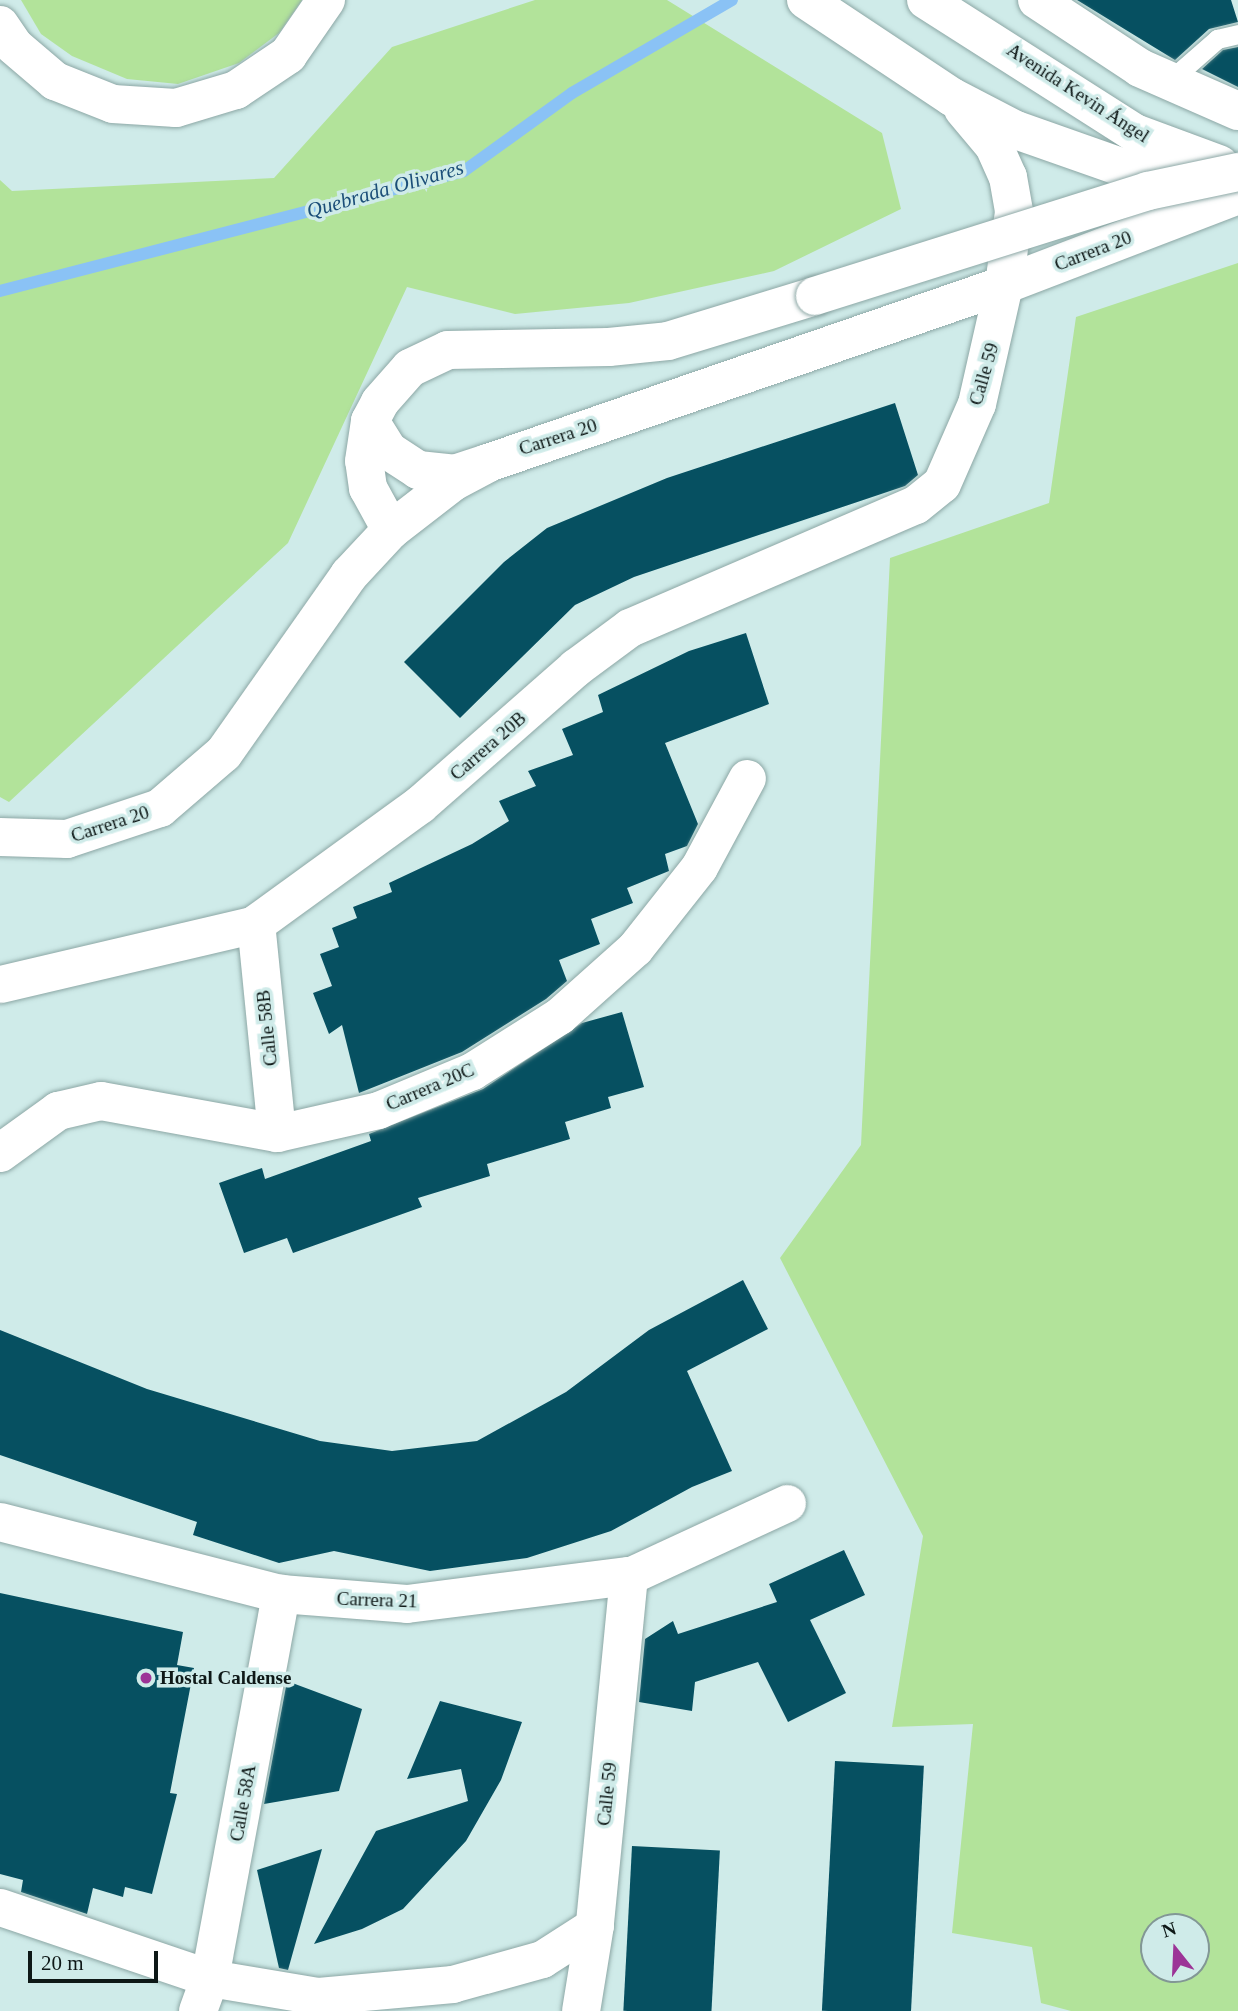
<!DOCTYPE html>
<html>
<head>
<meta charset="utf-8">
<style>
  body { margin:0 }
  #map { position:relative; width:1238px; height:2011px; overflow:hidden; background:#cfebe9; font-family:Georgia,serif }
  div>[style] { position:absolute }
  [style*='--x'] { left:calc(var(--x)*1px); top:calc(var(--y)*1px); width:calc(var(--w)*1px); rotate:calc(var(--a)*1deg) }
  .green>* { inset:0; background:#b2e39a }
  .stream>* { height:12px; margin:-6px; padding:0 6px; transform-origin:6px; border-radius:6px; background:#8ac2f5 }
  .building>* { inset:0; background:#065061; transform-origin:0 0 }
  .roads { filter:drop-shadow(0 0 2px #8ca7a5) drop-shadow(0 0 2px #8ca7a5) }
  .service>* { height:19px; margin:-9.5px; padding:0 9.5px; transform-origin:9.5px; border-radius:9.5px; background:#fff }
  .minor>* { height:37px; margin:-18.5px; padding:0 18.5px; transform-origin:18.5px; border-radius:18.5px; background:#fff }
  .tertiary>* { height:38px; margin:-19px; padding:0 19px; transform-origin:19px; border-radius:19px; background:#fff }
  .secondary>* { height:38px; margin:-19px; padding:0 19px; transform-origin:19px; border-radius:19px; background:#fff }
  .primary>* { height:38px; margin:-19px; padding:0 19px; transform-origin:19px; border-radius:19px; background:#fff }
  .bridges { filter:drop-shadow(0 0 2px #8ca7a5) drop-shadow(0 0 2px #8ca7a5) }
  .primary-bridge>* { height:38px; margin:-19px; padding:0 19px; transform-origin:19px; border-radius:19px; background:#fff }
  .dots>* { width:19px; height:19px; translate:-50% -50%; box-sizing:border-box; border:4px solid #cfebe9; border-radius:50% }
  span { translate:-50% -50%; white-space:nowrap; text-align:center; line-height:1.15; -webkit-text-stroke:7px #cfebe9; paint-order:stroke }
  .street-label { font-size:19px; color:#0e1817 }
  .poi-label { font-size:19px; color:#0e1817; font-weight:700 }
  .left { translate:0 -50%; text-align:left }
  .water-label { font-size:21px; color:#1b4e78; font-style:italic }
  .north { position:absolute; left:1140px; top:1913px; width:70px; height:70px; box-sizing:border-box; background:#cfebe9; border:2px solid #829795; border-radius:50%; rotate:342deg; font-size:19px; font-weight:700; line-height:28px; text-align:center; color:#0e1817 }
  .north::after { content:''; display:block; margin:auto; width:24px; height:32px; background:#9c3497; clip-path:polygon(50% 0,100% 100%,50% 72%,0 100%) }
  .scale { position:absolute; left:28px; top:1951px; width:130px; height:32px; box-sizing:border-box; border:4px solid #0e1817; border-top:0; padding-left:9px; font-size:21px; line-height:24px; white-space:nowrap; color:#0e1817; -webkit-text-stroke:5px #cfebe9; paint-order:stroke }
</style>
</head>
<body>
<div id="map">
  <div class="green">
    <i style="clip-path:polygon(21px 0,302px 0,279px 33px,239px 63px,178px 84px,127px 79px,72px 56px,41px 34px)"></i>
    <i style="clip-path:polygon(535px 0,667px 0,882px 133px,901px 209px,774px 271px,629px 303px,515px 314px,407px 287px,288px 543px,9px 802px,0 797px,0 180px,12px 191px,274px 178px,392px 47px)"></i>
    <i style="clip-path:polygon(evenodd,1238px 263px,1238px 2011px,1071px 2011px,1041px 2003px,1032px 1947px,952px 1933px,973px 1724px,892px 1727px,923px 1536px,780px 1258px,861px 1145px,890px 558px,1049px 503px,1076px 317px,1238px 263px,1154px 1927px,1196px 1927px,1196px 1969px,1154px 1969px,1154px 1927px)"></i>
  </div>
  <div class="stream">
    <i style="--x:0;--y:291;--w:479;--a:-14.5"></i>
    <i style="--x:464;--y:171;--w:133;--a:-35.8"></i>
    <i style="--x:572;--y:93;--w:185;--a:-30.2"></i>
  </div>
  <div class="building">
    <i style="clip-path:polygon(1077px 0,1231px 0,1238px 22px,1209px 29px,1175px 60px)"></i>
    <i style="clip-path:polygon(1238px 47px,1238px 87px,1202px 69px,1223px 50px)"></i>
    <i style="clip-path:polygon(895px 403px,918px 475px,905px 486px,634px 577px,575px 605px,460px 718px,404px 662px,504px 562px,547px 528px,667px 478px)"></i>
    <i style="clip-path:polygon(746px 633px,769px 704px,665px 743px,698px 824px,687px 846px,665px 854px,669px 871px,627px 888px,633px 903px,591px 919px,600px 944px,559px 960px,567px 981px,546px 999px,462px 1052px,359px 1093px,342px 1025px,329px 1034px,313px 993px,332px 986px,320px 954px,339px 947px,332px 928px,357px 918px,353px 907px,392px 892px,389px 883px,472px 844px,509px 821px,499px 801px,536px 786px,528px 771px,573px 755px,562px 729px,603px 712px,598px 695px,689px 651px)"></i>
    <i style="clip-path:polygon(622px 1012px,644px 1087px,608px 1097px,611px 1108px,565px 1122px,570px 1139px,487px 1164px,490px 1176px,418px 1198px,422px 1207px,293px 1253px,287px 1238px,244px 1253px,219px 1183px,262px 1168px,265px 1179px,371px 1141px,369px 1134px,483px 1089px,582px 1023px)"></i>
    <i style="clip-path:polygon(743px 1280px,768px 1329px,687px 1371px,732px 1471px,692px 1487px,611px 1531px,527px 1558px,430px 1571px,334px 1551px,279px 1563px,193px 1535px,197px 1522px,0 1455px,0 1330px,147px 1389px,320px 1441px,392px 1451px,477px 1441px,566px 1392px,649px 1330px)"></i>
    <i style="clip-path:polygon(844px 1550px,865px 1595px,810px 1620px,846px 1693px,788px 1722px,758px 1662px,695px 1682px,692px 1711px,639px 1702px,645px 1639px,673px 1621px,678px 1634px,777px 1602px,769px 1584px)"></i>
    <i style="clip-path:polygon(0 1593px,183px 1632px,177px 1665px,194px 1668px,170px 1793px,177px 1794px,152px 1894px,125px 1887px,123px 1897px,93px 1888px,87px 1914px,21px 1892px,23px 1880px,0 1874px)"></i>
    <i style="clip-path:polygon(287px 1681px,362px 1709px,339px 1791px,264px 1804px)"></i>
    <i style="clip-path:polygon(440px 1701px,522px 1722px,501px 1780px,466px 1841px,403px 1909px,362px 1929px,314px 1944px,376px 1831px,468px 1801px,461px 1769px,407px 1779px)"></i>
    <i style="left:835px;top:1761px;width:89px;height:250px;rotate:3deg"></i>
    <i style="left:632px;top:1846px;width:88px;height:165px;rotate:3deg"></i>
    <i style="clip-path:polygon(322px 1849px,288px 1970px,279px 1968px,257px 1870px)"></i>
  </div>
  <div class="roads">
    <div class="service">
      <i style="--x:1167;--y:83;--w:67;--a:-41.3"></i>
      <i style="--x:1217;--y:39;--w:22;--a:-13"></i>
    </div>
    <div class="minor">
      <i style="--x:0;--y:984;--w:263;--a:-13.2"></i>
      <i style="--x:277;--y:1133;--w:104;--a:-12.8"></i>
      <i style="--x:378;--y:1110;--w:102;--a:-22.5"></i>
      <i style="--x:472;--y:1071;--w:103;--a:-32.3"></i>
      <i style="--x:559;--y:1016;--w:102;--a:-41.8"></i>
      <i style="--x:635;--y:948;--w:103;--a:-51.7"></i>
      <i style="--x:699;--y:867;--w:101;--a:-61.7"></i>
      <i style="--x:629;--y:1576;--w:174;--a:-24.8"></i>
      <i style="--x:0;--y:1907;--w:222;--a:18.7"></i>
      <i style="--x:210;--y:1978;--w:109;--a:9.5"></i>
      <i style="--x:318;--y:1996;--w:135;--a:-5.1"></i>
      <i style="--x:452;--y:1984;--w:93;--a:-15.5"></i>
      <i style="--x:542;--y:1959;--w:63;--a:-32.7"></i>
    </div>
    <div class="tertiary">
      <i style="--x:0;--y:1153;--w:72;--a:-35.9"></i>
      <i style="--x:58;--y:1111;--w:44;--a:-13.1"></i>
      <i style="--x:101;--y:1101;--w:179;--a:10.3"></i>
      <i style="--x:277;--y:1133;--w:210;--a:-95.7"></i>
      <i style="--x:256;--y:924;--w:203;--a:-36"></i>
      <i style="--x:420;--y:805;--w:208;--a:-41.3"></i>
      <i style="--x:576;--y:668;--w:67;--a:-36.5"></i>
      <i style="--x:630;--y:628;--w:311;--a:-23.3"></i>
      <i style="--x:916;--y:505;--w:33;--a:-39"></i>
      <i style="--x:942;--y:484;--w:87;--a:-66.4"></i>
      <i style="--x:977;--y:404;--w:122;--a:-77.2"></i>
      <i style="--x:0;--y:1522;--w:290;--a:14.4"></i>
      <i style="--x:281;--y:1594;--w:126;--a:4.5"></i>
      <i style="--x:407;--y:1604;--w:224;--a:-7.2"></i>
      <i style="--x:629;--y:1576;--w:351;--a:95.6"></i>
      <i style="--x:595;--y:1925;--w:87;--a:99.2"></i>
      <i style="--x:198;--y:2011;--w:35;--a:-70"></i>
      <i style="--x:210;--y:1978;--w:391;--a:-79.5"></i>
    </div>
    <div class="secondary">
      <i style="--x:0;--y:837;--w:67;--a:1.7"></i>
      <i style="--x:67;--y:839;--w:98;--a:-18.4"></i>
      <i style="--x:160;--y:808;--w:84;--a:-40.7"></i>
      <i style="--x:224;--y:753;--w:218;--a:-54.9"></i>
      <i style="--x:349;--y:575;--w:62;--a:-47"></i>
      <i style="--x:391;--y:530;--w:78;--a:-37.7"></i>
      <i style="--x:453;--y:482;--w:40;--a:-28"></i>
      <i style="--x:488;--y:463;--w:546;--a:-19.03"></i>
      <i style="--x:1004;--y:285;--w:251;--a:-21"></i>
    </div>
    <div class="primary">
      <i style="--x:806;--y:0;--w:175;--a:33.6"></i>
      <i style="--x:952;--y:97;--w:72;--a:27.3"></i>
      <i style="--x:1016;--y:130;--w:114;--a:19.4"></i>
      <i style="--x:1124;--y:168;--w:74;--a:7"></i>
      <i style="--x:926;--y:0;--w:248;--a:32.5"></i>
      <i style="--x:1135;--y:133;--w:90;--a:20.3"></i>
      <i style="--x:1037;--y:0;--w:123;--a:33.4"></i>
      <i style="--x:1140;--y:68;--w:107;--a:23.7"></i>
      <i style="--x:0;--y:25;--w:25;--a:56"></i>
      <i style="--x:14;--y:46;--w:54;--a:40.5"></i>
      <i style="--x:55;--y:81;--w:62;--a:21.6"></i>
      <i style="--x:113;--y:104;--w:63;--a:3.6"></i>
      <i style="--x:176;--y:108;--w:63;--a:-16.7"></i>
      <i style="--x:236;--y:90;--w:63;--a:-33.9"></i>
      <i style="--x:288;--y:55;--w:67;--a:-55.4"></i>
      <i style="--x:963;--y:109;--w:48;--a:50"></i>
      <i style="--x:994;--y:146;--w:34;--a:66"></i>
      <i style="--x:1008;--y:177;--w:36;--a:80"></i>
      <i style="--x:1014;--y:212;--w:74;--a:97.8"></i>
      <i style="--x:370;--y:421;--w:36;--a:58"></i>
      <i style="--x:389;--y:451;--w:35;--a:33"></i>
      <i style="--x:418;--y:470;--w:36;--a:6"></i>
      <i style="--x:454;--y:474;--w:36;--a:-18"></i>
      <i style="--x:391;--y:530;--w:48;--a:-118.7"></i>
      <i style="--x:368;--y:488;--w:27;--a:-98"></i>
      <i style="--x:364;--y:461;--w:40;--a:-81.5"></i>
      <i style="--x:370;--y:421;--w:21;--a:-62"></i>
      <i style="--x:380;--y:402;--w:45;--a:-48.6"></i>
      <i style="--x:410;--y:368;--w:42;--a:-25.3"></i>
      <i style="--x:448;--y:350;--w:161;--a:-1.1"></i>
      <i style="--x:609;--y:347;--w:59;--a:-5.8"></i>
      <i style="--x:668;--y:341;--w:154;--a:-17"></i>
    </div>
  </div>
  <div class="bridges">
    <div class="primary-bridge">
      <i style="--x:815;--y:296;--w:349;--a:-17.5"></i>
      <i style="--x:1148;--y:191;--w:92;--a:-11.9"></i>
    </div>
  </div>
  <div class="dots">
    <i style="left:146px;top:1678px;background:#9c3497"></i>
  </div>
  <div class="street-label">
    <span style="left:1078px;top:93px;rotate:33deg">Avenida Kevin Ángel</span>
    <span style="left:1093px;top:251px;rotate:-21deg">Carrera 20</span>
    <span style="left:984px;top:374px;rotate:-74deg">Calle 59</span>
    <span style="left:558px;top:437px;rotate:-18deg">Carrera 20</span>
    <span style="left:488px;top:746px;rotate:-41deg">Carrera 20B</span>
    <span style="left:110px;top:824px;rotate:-18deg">Carrera 20</span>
    <span style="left:267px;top:1028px;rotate:-96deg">Calle 58B</span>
    <span style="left:430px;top:1087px;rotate:-23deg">Carrera 20C</span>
    <span style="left:377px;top:1600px;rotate:2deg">Carrera 21</span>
    <span style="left:607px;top:1794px;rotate:-84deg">Calle 59</span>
    <span style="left:243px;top:1803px;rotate:-80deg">Calle 58A</span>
  </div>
  <div class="poi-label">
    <span class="left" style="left:160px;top:1678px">Hostal Caldense</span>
  </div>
  <div class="water-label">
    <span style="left:385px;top:189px;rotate:-16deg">Quebrada Olivares</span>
  </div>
  <div class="north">N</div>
  <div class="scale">20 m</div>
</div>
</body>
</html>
